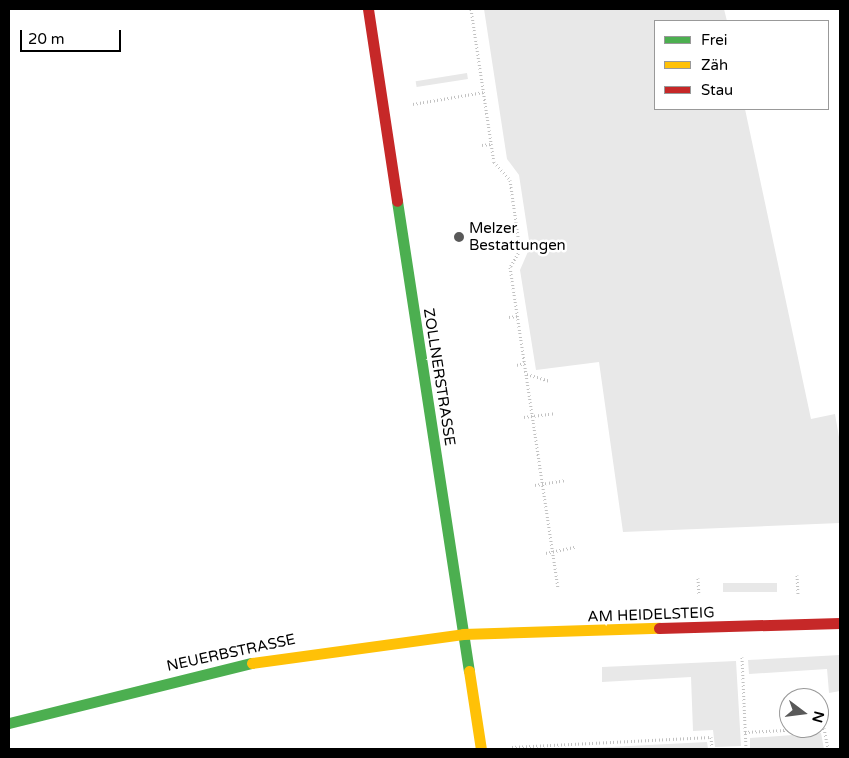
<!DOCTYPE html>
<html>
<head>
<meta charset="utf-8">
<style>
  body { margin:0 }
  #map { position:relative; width:849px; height:758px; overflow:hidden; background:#fff; font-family:"Varela Round",sans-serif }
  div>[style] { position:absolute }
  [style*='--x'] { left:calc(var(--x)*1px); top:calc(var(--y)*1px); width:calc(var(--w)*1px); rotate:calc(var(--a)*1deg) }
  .green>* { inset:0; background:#e8e8e8; transform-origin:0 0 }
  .path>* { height:3px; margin-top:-1.5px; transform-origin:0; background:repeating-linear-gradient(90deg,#c2c2c2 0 1px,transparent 0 3.5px) }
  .fast>* { height:11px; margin:-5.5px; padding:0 5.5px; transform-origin:5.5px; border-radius:5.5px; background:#4caf50 }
  .slow>* { height:11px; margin:-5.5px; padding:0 5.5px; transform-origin:5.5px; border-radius:5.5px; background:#ffc107 }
  .jam>* { height:11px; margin:-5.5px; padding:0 5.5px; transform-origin:5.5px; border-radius:5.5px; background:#c62828 }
  .dots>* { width:14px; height:14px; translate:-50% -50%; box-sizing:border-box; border:2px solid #fff; border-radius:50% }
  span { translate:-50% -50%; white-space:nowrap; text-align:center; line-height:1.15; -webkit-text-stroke:5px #fff; paint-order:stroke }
  .poi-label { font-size:15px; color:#000 }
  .left { translate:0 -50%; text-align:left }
  .street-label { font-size:15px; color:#000 }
  .frame { position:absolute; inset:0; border:10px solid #000; pointer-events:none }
  .legend { position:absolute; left:654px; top:20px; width:175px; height:90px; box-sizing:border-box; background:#fff; border:1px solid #999; margin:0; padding:6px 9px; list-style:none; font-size:15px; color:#000 }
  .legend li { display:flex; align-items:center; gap:10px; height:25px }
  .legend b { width:25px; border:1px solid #999 }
  .north { position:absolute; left:779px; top:688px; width:50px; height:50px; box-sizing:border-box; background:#fff; border:1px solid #999; border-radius:50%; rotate:105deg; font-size:14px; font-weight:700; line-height:20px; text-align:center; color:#000 }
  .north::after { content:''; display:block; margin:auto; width:18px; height:22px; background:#595959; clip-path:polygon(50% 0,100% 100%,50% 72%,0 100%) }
  .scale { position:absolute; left:20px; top:30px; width:101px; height:22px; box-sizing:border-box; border:2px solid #000; border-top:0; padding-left:6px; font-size:15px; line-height:18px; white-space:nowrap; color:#000; -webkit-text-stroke:4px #fff; paint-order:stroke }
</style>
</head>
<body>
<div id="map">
  <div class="green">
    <i style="clip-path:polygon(484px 9px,724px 9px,727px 21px,655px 21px,655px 109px,745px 109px,811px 419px,835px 414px,840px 443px,840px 523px,623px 532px,599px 362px,536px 370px,520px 270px,530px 247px,519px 175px,507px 159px)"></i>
    <i style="left:467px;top:73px;width:6px;height:52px;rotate:81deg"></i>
    <i style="left:777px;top:583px;width:9px;height:54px;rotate:90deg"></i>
    <i style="clip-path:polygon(840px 655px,840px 691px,829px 693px,827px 669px,749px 674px,748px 660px)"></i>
    <i style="clip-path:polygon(736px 661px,741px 746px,715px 747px,713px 730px,693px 731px,691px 677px,602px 682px,602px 667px)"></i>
    <i style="clip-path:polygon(821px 733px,824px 749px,750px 749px,750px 738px)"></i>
    <i style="clip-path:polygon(707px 742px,708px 749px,571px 749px)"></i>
  </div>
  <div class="path">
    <i style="--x:471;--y:9;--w:155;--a:81.5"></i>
    <i style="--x:494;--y:162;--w:24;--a:48"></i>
    <i style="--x:510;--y:180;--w:71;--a:81.9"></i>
    <i style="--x:520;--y:250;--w:20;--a:120"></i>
    <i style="--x:510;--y:267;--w:325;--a:81.5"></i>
    <i style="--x:413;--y:104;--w:72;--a:-9.6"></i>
    <i style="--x:482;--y:145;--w:9;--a:-6"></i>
    <i style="--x:509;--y:317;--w:9;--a:-6"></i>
    <i style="--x:517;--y:365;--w:8;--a:-14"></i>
    <i style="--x:527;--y:374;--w:24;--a:17"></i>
    <i style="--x:524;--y:417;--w:31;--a:-7"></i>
    <i style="--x:535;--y:485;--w:30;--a:-9"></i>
    <i style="--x:546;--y:553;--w:30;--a:-12"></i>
    <i style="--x:797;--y:575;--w:19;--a:87"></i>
    <i style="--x:698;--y:578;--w:17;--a:87"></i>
    <i style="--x:742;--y:657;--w:92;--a:87.5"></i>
    <i style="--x:745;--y:732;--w:79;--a:-2.9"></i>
    <i style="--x:824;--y:728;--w:21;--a:79"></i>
    <i style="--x:512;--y:747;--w:199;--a:-2.9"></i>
    <i style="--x:711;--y:737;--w:12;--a:85"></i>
  </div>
  <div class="fast">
    <i style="--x:397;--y:201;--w:475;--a:81.3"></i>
    <i style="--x:9;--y:723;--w:250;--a:-13.9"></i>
  </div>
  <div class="slow">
    <i style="--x:252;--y:663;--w:213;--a:-7.8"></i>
    <i style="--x:463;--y:634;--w:196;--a:-1.8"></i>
    <i style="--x:469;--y:671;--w:79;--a:81.3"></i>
  </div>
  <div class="jam">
    <i style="--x:368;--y:9;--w:194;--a:81.4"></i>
    <i style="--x:659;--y:628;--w:181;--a:-1.6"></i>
  </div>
  <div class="dots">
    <i style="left:459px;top:237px;background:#595959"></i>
  </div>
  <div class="poi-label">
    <span class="left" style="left:469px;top:237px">Melzer<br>Bestattungen</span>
  </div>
  <div class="street-label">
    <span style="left:439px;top:377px;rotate:81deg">ZOLLNERSTRASSE</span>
    <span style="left:651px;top:615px;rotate:-2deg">AM HEIDELSTEIG</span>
    <span style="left:231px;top:653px;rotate:-12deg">NEUERBSTRASSE</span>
  </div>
  <div class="frame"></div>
  <ul class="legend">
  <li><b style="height:6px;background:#4caf50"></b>Frei</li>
  <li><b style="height:6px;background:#ffc107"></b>Zäh</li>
  <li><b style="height:6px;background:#c62828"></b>Stau</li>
  </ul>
  <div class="north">N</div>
  <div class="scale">20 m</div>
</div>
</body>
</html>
